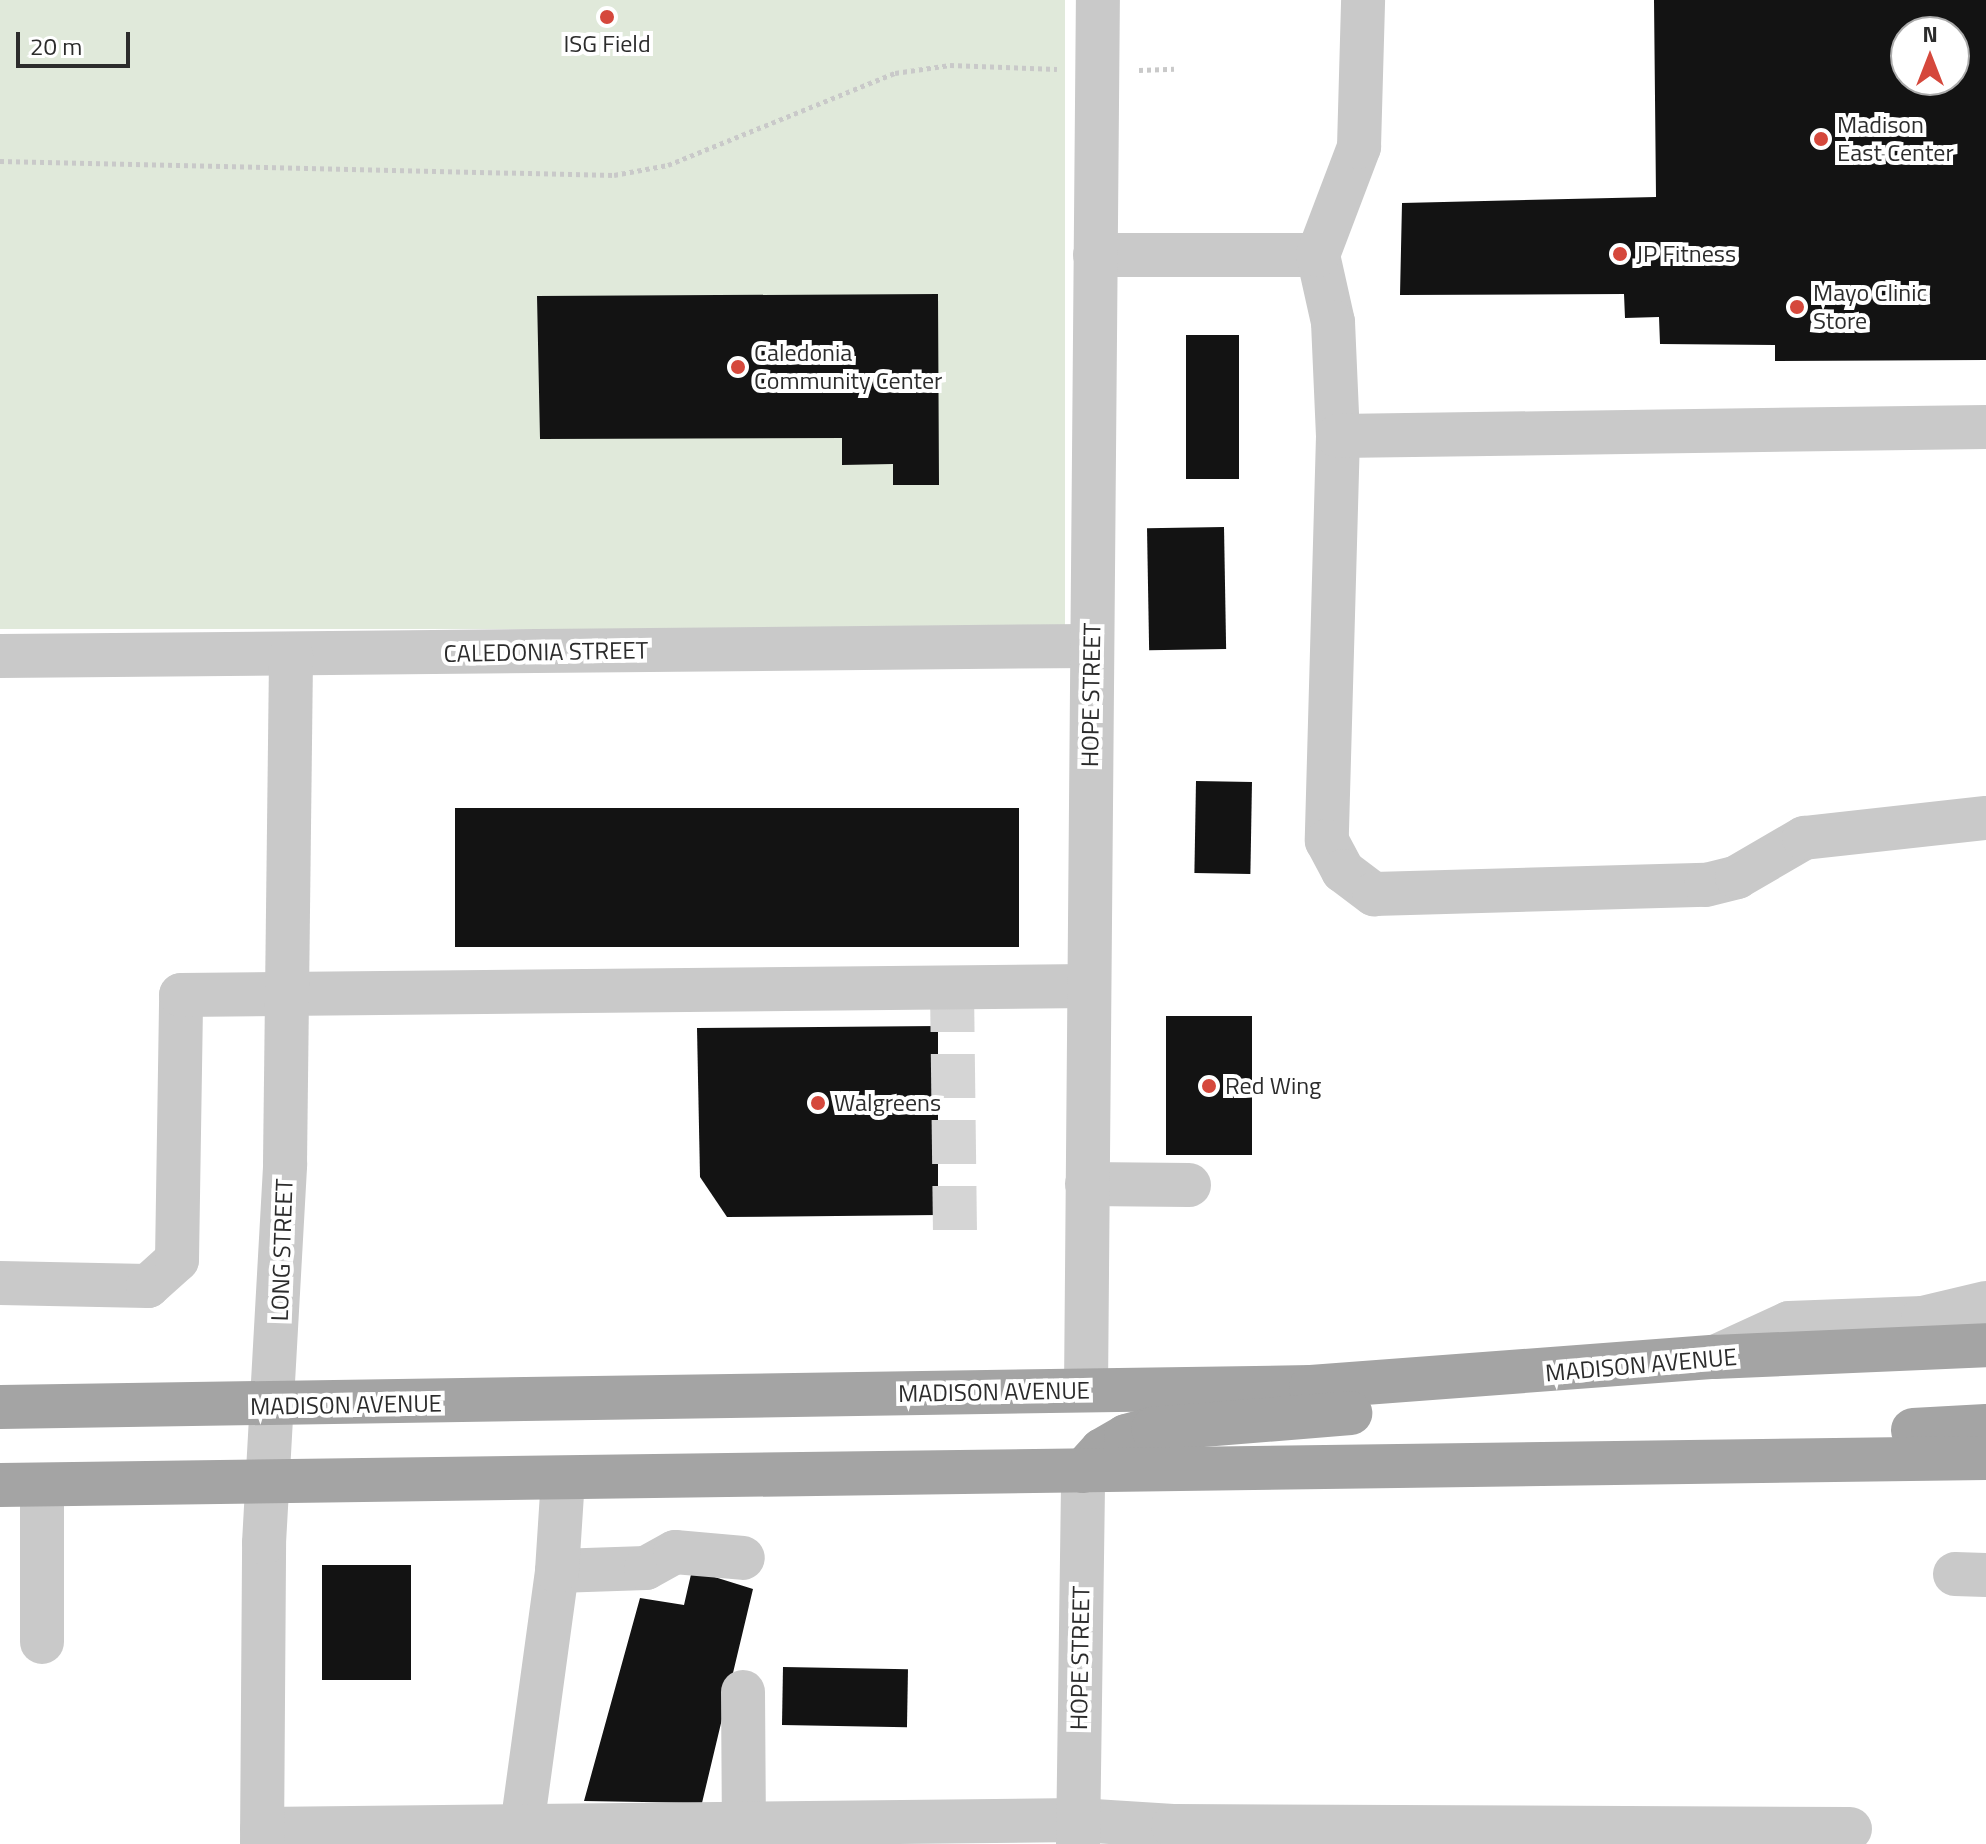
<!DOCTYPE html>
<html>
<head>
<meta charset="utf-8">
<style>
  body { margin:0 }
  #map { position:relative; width:1986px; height:1844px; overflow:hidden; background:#fff; font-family:"Titillium Web",sans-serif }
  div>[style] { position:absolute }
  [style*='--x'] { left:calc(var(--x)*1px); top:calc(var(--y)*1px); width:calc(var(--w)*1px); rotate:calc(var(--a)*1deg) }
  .green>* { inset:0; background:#e0e9da; transform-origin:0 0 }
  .building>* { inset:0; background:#131313; transform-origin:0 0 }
  .minor-tunnel>* { height:44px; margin-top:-22px; transform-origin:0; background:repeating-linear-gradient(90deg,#d5d5d5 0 44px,transparent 0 66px) }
  .path>* { height:5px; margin-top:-2.5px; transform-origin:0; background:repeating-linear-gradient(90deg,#c9c9c9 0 4px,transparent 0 8px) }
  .minor>* { height:44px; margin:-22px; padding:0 22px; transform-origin:22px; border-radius:22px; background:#c9c9c9 }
  .major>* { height:44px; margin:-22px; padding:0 22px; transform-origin:22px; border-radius:22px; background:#a4a4a4 }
  .dots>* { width:22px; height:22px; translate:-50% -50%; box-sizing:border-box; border:4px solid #fff; border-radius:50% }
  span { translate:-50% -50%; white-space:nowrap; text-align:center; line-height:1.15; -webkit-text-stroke:8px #fff; paint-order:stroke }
  .poi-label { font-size:24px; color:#2c2c2c }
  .left { translate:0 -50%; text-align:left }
  .street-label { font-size:24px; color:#2c2c2c }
  .north { position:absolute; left:1890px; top:16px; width:80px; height:80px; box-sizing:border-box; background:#fff; border:2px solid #ababab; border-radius:50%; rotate:0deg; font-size:22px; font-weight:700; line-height:32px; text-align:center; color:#2c2c2c }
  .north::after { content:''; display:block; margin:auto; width:28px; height:36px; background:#d5483c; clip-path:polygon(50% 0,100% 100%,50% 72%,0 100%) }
  .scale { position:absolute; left:16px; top:32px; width:114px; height:36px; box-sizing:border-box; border:4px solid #2c2c2c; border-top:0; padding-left:10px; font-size:24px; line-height:28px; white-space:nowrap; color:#2c2c2c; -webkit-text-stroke:6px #fff; paint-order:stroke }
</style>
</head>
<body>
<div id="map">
  <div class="green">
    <i style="left:0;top:0;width:1065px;height:629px"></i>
  </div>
  <div class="building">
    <i style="clip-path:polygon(evenodd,1654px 0,1986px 0,1986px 360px,1775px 361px,1775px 345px,1660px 344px,1659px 317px,1625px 318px,1624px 294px,1400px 295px,1402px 203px,1656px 197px,1654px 0,1906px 32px,1954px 32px,1954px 80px,1906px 80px,1906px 32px)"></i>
    <i style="clip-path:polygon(938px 294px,939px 485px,893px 485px,893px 464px,842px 465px,842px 438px,540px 439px,537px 296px)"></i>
    <i style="left:1186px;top:335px;width:53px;height:144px"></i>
    <i style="left:1224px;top:527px;width:122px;height:77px;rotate:89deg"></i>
    <i style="left:1196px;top:781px;width:56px;height:92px;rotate:1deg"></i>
    <i style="left:1019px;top:808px;width:139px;height:564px;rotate:90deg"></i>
    <i style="left:1166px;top:1016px;width:86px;height:139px"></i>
    <i style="clip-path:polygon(938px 1026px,938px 1215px,727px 1217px,700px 1177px,697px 1028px)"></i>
    <i style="left:322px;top:1565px;width:89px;height:115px"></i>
    <i style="clip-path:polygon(692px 1570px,753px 1589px,702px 1803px,584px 1801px,640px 1598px,684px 1605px)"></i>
    <i style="left:783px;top:1667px;width:125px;height:58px;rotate:1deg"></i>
  </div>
  <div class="minor-tunnel">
    <i style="--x:952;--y:988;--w:250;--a:89.3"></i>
  </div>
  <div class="path">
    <i style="--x:1139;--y:70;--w:35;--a:-2"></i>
    <i style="--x:0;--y:161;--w:614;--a:1.31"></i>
    <i style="--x:614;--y:175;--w:55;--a:-10.5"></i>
    <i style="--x:668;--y:165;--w:245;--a:-22.1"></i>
    <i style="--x:895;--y:73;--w:56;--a:-8.3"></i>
    <i style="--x:950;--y:65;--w:107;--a:2.1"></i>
  </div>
  <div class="minor">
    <i style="--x:1095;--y:255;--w:223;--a:0"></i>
    <i style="--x:1318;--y:255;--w:69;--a:77.4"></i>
    <i style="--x:1333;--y:322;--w:114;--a:87.5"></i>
    <i style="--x:1338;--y:436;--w:405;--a:91.6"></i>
    <i style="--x:1327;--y:841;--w:34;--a:62"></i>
    <i style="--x:1343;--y:871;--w:39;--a:37"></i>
    <i style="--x:1374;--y:894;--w:332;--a:-1.6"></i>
    <i style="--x:1706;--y:885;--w:32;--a:-14"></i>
    <i style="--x:1737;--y:877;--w:78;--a:-30.2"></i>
    <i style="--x:1804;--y:838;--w:183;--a:-6.3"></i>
    <i style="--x:1318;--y:255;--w:116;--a:-69.2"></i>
    <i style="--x:1359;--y:147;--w:147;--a:-88.4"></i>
    <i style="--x:1338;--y:436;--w:648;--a:-0.8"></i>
    <i style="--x:0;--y:656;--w:1091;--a:-0.53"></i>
    <i style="--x:1087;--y:1184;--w:102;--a:0.6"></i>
    <i style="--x:0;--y:1283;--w:148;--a:1.2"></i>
    <i style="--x:148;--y:1286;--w:39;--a:-42"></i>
    <i style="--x:177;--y:1260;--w:265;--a:-89.1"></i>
    <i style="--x:181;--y:995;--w:907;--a:-0.57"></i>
    <i style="--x:1715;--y:1357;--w:81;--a:-24.7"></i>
    <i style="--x:1789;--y:1323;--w:134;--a:-2.1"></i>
    <i style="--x:1923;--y:1318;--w:65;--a:-13.4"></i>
    <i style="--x:1086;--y:1390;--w:1390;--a:-89.51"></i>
    <i style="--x:42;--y:1485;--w:157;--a:90"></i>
    <i style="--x:557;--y:1571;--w:89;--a:-1.9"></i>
    <i style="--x:646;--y:1568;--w:33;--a:-29"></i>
    <i style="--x:675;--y:1552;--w:68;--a:5"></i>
    <i style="--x:1955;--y:1574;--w:31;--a:2"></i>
    <i style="--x:743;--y:1692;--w:132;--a:89.6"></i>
    <i style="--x:522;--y:1827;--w:258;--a:-82.2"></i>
    <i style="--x:557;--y:1571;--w:92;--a:-86.3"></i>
    <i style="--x:262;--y:1829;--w:816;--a:-0.63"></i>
    <i style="--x:1078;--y:1820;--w:95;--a:3.6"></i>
    <i style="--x:1173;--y:1826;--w:677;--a:0.25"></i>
    <i style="--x:262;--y:1844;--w:301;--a:-89.6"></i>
    <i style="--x:264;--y:1543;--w:380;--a:-86.8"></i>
    <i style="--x:285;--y:1164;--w:509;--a:-89.32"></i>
    <i style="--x:1078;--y:1844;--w:373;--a:-89.2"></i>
  </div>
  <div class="major">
    <i style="--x:0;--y:1407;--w:1311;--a:-0.87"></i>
    <i style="--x:1311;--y:1387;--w:404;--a:-4.3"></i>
    <i style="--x:1714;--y:1357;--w:272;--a:-2.5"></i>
    <i style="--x:1913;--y:1430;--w:73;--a:-3.1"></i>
    <i style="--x:1083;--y:1471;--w:28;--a:-48"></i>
    <i style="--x:1102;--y:1450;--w:28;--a:-30"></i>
    <i style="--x:1126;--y:1436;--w:28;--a:-15"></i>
    <i style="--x:1153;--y:1429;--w:198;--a:-4.6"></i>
    <i style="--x:0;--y:1485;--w:1986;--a:-0.78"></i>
  </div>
  <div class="dots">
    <i style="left:607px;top:17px;background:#d5483c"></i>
    <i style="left:1821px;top:139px;background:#d5483c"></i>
    <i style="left:1620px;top:254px;background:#d5483c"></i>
    <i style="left:1797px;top:307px;background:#d5483c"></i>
    <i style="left:738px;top:367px;background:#d5483c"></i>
    <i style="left:1209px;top:1086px;background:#d5483c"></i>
    <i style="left:818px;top:1103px;background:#d5483c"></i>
  </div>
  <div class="poi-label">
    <span style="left:607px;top:44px">ISG Field</span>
    <span class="left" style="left:1837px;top:139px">Madison<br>East Center</span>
    <span class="left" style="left:1636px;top:254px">JP Fitness</span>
    <span class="left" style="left:1813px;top:307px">Mayo Clinic<br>Store</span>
    <span class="left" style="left:754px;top:367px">Caledonia<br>Community Center</span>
    <span class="left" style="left:1225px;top:1086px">Red Wing</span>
    <span class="left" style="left:834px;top:1103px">Walgreens</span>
  </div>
  <div class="street-label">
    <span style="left:546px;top:652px;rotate:-1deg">CALEDONIA STREET</span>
    <span style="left:1091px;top:695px;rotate:-89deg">HOPE STREET</span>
    <span style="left:282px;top:1250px;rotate:-88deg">LONG STREET</span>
    <span style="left:1641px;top:1365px;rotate:-5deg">MADISON AVENUE</span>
    <span style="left:994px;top:1392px;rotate:-1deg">MADISON AVENUE</span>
    <span style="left:346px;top:1405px;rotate:-1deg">MADISON AVENUE</span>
    <span style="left:1080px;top:1658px;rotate:-89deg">HOPE STREET</span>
  </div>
  <div class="north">N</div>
  <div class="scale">20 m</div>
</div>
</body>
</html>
